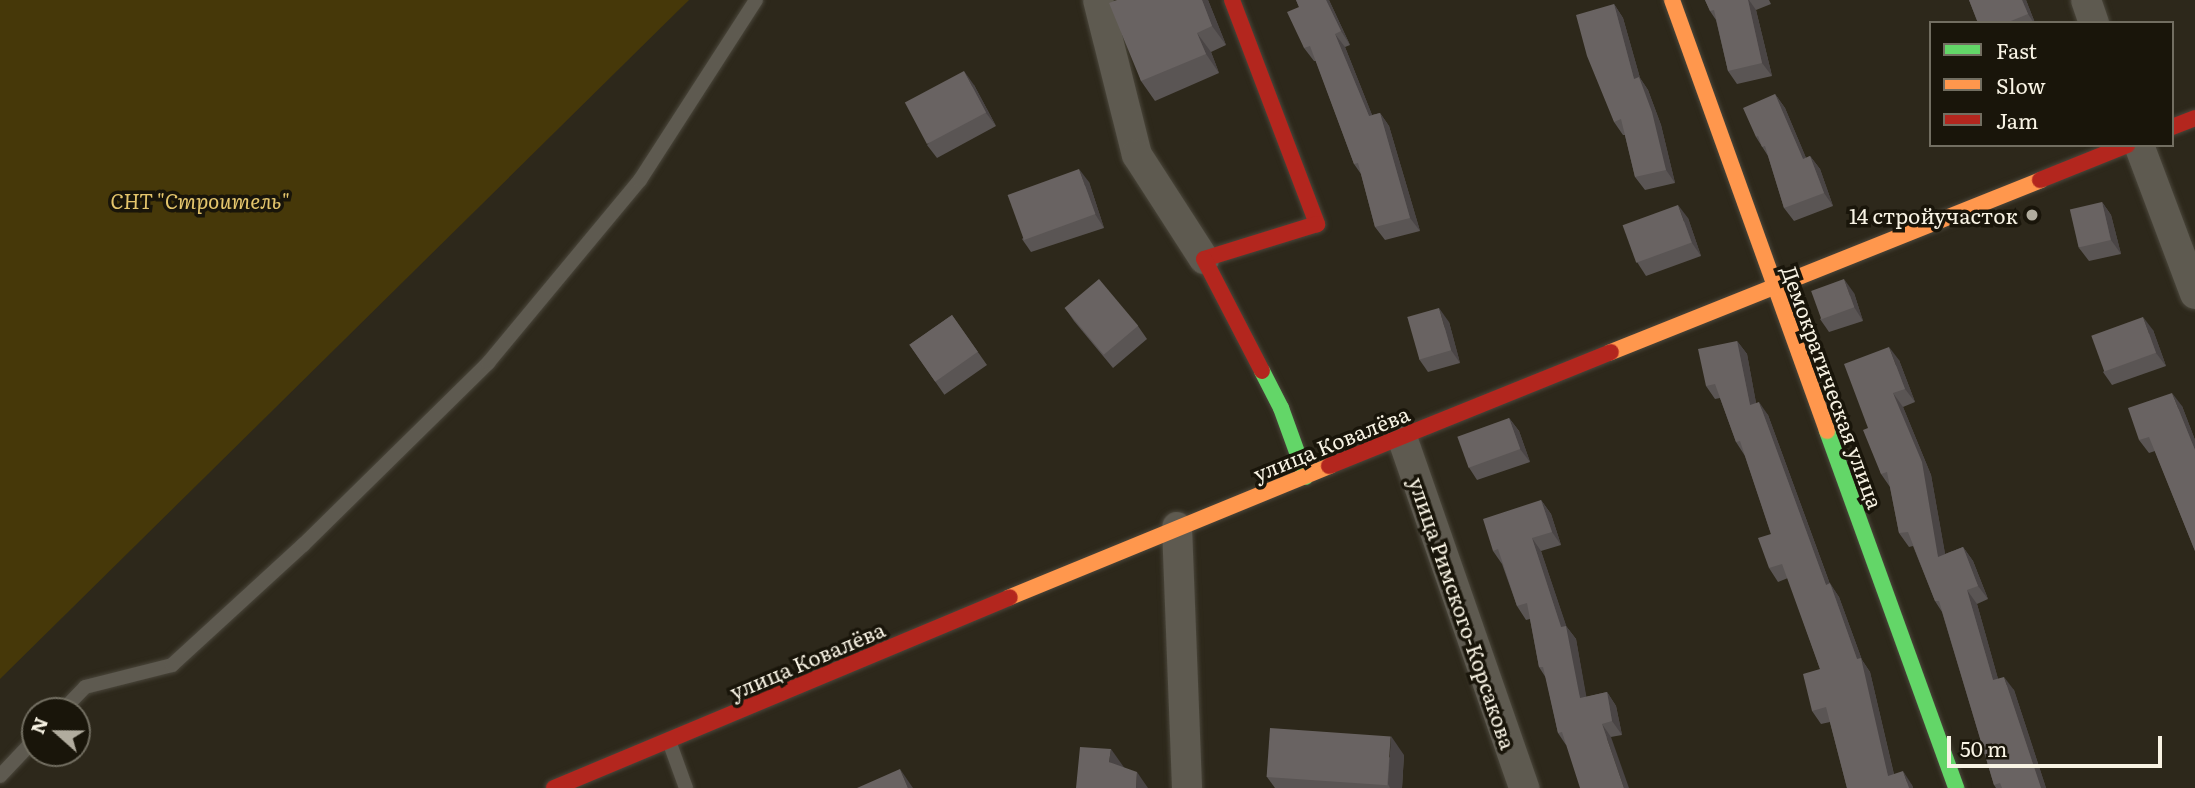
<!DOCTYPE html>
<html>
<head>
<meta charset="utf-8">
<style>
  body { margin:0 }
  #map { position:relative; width:2195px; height:788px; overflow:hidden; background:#2d281b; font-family:Literata,serif }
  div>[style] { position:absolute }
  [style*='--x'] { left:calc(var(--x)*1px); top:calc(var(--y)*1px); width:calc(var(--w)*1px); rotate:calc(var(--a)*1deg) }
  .green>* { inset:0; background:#463809 }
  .roads { filter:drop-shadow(0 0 2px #4a463b) drop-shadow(0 0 2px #4a463b) }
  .lane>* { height:14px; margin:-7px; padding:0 7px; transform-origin:7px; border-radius:7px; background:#5e5a50 }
  .street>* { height:30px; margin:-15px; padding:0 15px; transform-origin:15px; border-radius:15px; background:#5e5a50 }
  .fast>* { height:16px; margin:-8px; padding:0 8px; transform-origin:8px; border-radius:8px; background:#63d668 }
  .slow>* { height:16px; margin:-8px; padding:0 8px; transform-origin:8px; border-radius:8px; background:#ff974d }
  .jam>* { height:16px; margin:-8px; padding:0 8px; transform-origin:8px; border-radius:8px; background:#b3261e }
  .wall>* { inset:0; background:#5a5554; transform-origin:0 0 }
  .shaded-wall>* { inset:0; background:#4a4545 }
  .building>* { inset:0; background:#696362; transform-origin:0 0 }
  .dots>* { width:19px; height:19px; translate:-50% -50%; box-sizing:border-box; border:4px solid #19150a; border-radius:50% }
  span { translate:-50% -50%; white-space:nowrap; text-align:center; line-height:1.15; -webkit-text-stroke:7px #19150a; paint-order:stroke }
  .park-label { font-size:21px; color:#e4c56c; font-style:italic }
  .poi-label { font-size:21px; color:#f8f3e4 }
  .right { translate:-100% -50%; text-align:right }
  .street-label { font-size:21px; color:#f8f3e4 }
  .legend { position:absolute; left:1929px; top:21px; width:245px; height:126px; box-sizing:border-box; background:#19150a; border:2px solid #726e61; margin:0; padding:9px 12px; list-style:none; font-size:21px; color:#f8f3e4 }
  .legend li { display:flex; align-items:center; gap:14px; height:35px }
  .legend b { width:35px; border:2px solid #726e61 }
  .north { position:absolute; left:21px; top:697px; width:70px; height:70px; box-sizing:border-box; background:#19150a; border:2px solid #726e61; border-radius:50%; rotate:291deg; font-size:19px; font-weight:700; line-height:28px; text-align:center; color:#f8f3e4 }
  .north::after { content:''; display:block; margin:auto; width:24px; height:32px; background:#b1ac9e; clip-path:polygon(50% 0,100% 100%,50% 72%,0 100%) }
  .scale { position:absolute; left:1947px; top:736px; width:215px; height:32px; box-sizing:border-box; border:4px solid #f8f3e4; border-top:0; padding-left:9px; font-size:21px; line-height:24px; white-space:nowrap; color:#f8f3e4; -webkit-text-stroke:5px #19150a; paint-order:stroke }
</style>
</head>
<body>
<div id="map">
  <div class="green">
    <i style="clip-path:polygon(0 0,689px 0,0 679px)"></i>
  </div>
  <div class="roads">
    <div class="lane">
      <i style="--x:62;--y:711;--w:33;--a:-46"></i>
      <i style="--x:85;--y:687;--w:90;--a:-14.2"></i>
      <i style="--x:172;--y:665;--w:178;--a:-42.5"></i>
      <i style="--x:303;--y:545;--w:260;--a:-44.5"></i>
      <i style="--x:488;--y:363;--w:238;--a:-50.3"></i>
      <i style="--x:640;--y:180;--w:214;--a:-57.2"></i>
      <i style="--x:669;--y:741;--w:50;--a:70.1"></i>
      <i style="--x:0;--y:776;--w:51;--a:-46.6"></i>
    </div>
    <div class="street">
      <i style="--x:1098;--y:0;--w:160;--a:75.9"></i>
      <i style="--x:1137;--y:155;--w:124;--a:57.2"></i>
      <i style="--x:2086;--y:0;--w:24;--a:71"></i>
      <i style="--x:2139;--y:145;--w:159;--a:69.4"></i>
      <i style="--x:1402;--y:437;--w:372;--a:70.8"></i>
      <i style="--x:1177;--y:527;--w:261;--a:87.8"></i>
    </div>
    <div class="fast">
      <i style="--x:1262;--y:371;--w:42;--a:62.8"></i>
      <i style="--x:1281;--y:408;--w:73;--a:70.1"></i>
      <i style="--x:1827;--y:431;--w:380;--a:70.1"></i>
    </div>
    <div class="slow">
      <i style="--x:1672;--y:0;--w:458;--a:70.2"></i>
      <i style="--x:1611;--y:352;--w:462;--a:-21.8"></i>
      <i style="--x:1010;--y:597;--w:345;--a:-22.3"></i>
    </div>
    <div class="jam">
      <i style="--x:1232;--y:0;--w:240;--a:69.2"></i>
      <i style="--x:1317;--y:224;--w:118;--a:162.8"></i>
      <i style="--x:1204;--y:259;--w:126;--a:62.6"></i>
      <i style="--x:2172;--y:127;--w:25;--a:-21"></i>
      <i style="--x:2040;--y:180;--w:94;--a:-21.9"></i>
      <i style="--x:1329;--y:466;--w:304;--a:-22"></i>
      <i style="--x:554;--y:788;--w:494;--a:-22.7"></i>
    </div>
  </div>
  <div class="wall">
    <i style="clip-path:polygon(1117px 0,1208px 0,1226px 45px,1211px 52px,1219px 73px,1155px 101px,1141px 81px)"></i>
    <i style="clip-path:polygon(1296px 0,1329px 0,1350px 45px,1345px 47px,1372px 115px,1380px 113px,1389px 126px,1420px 231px,1385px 240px,1375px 227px,1361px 174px,1354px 164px,1316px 61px,1314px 61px,1304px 48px,1299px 7px)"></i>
    <i style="clip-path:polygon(1705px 0,1769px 0,1771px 4px,1756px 10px,1772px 76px,1737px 84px,1728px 71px,1716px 20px,1710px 11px)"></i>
    <i style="clip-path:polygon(1969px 0,2026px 0,2035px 23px,1978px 23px)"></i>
    <i style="clip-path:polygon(1614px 4px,1623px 18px,1640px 78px,1648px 90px,1661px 125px,1675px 183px,1645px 190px,1635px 177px,1625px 135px,1623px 135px,1614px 122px)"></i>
    <i style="clip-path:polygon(974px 85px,996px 126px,937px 158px,927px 145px)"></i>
    <i style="clip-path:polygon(1775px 94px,1785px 108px,1806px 158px,1810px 156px,1820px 169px,1833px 206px,1794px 221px,1784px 208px,1768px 156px,1756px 137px)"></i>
    <i style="clip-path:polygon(1089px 182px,1104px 228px,1031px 252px,1022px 239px)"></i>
    <i style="clip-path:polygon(2102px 202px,2111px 215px,2121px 254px,2089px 261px,2079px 248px)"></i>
    <i style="clip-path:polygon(1688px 218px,1701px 256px,1646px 276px,1637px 262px)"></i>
    <i style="clip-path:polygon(1854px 293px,1863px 321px,1829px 332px,1820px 319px)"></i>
    <i style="clip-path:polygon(1065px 308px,1138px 326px,1147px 339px,1113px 368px,1074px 321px)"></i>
    <i style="left:952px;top:315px;width:61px;height:52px;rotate:55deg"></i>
    <i style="clip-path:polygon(1449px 322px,1460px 363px,1428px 372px,1419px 359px)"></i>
    <i style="clip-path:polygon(2153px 330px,2166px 366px,2112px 385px,2103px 372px)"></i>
    <i style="clip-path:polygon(1737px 341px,1747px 354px,1756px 403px,1768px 415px,1830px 584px,1839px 597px,1862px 660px,1870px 672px,1894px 774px,1912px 785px,1913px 788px,1847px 788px,1830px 722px,1821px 724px,1812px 711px,1820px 669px,1788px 578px,1778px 582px,1769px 568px,1771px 534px,1745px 456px,1736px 442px,1720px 398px,1715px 399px,1706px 386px)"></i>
    <i style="clip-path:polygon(1899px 360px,1915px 402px,1903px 407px,1931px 475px,1945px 554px,1963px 547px,1973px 561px,1988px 599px,1977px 604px,1998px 679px,2014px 690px,2046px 788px,1996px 788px,1994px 785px,1942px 612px,1935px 601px,1913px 546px,1909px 547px,1899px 533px,1890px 487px,1881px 474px,1868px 428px)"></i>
    <i style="clip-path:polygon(2182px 406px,2195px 440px,2195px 551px,2155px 451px,2149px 453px,2139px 440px)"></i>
    <i style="clip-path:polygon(1509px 418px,1519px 431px,1530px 462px,1477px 480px,1468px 466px)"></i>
    <i style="clip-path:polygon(1541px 500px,1551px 514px,1561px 545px,1541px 551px,1566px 626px,1576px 639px,1586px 697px,1607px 692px,1616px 706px,1622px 735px,1566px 745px,1558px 733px,1546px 678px,1539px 667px,1530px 619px,1526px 620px,1517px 606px,1502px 564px,1493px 551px)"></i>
    <i style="clip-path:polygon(1404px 755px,1402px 788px,1275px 788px,1267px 777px)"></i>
  </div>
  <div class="shaded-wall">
    <i style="clip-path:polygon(1202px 0,1208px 0,1226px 45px,1212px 26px)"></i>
    <i style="clip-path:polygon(1326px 0,1329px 0,1350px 45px,1341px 31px)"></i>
    <i style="clip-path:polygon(1748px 0,1749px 0,1756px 10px,1772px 76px,1762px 63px)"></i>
    <i style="clip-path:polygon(2022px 0,2026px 0,2035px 23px,2034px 23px,2028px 14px)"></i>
    <i style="clip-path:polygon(1614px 4px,1623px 18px,1640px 78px,1648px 90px,1661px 125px,1675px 183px,1666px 170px,1634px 79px)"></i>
    <i style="clip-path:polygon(1197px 33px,1211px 52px,1219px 73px,1206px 54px)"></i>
    <i style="clip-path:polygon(1335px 34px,1345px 47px,1378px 130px,1369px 116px)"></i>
    <i style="clip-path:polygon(964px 71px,974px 85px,996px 126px,986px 113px)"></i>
    <i style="clip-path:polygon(1775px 94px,1785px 108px,1812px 172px,1803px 159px)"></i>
    <i style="clip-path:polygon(1380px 113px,1389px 126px,1420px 231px,1410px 218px)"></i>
    <i style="clip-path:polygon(1810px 156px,1820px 169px,1833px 206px,1824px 193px)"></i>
    <i style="clip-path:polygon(1079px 169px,1089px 182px,1104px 228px,1095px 214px)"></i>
    <i style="clip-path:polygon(2102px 202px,2111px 215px,2121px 254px,2111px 240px)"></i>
    <i style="clip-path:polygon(1678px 205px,1688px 218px,1701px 256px,1692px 243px)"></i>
    <i style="clip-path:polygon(1844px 279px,1854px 293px,1863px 321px,1854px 307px)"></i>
    <i style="clip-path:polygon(1439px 308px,1449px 322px,1460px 363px,1451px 350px)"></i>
    <i style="clip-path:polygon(2143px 317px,2153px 330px,2166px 366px,2156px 353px)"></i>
    <i style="clip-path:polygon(1737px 341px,1747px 354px,1759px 419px,1750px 405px)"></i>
    <i style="clip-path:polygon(1889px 347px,1899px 360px,1915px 402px,1905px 389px)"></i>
    <i style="clip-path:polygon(1893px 393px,1903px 407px,1931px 475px,1948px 570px,1938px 557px)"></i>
    <i style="clip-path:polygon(2172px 393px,2182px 406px,2195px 440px,2195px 450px)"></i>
    <i style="clip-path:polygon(1759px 402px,1768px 415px,1835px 598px,1826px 585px)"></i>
    <i style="clip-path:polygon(1509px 418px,1519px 431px,1530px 462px,1520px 449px)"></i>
    <i style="clip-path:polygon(1541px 500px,1551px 514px,1561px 545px,1552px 532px)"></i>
    <i style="clip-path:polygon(1532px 538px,1541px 551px,1567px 628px,1566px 626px,1576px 639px,1589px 711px,1580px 698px,1561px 627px)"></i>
    <i style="clip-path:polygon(1963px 547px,1973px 561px,1988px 599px,1978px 586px)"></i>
    <i style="clip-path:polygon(1830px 583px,1839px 597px,1862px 660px,1870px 672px,1897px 788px,1888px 776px,1857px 659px)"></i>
    <i style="clip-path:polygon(1967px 590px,1977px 604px,2002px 693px,1993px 680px)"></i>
    <i style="clip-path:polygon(2004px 677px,2014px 690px,2046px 788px,2041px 788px)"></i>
    <i style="clip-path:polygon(1607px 692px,1616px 706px,1622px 735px,1612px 721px)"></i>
    <i style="clip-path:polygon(1602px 724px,1611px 737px,1629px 788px,1624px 788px)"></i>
    <i style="clip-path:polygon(1391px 736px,1404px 755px,1402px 788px,1390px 788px,1388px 784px)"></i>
    <i style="clip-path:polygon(1111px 749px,1128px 773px,1109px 762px)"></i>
    <i style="clip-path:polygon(900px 769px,913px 788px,908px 788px)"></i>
    <i style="clip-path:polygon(1903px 771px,1912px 785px,1913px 788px,1909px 788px)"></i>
    <i style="clip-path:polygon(1137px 772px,1148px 788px,1136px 788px)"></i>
  </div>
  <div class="building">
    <i style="clip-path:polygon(1117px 0,1202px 0,1212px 26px,1197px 33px,1206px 54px,1141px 81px,1109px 3px)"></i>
    <i style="clip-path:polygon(1296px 0,1326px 0,1341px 31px,1335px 34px,1369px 116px,1380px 113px,1410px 218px,1375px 227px,1358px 163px,1354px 164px,1310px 46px,1304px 48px,1287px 12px,1299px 7px)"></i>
    <i style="clip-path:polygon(1705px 0,1748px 0,1762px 63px,1728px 71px,1714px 10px,1710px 11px)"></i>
    <i style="clip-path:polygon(1969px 0,2022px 0,2028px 14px,2006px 23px,1978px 23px)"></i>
    <i style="clip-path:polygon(1614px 4px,1634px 79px,1639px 77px,1652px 112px,1666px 170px,1635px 177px,1621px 119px,1614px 122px,1587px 56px,1576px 15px)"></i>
    <i style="left:964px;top:71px;width:47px;height:67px;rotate:62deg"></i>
    <i style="clip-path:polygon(1775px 94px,1803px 159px,1810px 156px,1824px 193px,1784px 208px,1765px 146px,1762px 147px,1758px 136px,1756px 137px,1743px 108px)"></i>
    <i style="left:1079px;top:169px;width:48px;height:76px;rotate:70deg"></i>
    <i style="left:2102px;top:202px;width:39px;height:33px;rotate:77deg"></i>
    <i style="left:1678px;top:205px;width:40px;height:59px;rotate:70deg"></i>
    <i style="left:1099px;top:279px;width:61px;height:45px;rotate:50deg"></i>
    <i style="left:1844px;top:279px;width:30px;height:35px;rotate:70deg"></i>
    <i style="left:1439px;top:308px;width:44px;height:33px;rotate:74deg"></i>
    <i style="left:952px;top:315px;width:45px;height:52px;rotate:55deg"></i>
    <i style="left:2143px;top:317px;width:38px;height:55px;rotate:70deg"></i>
    <i style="clip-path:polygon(1737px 341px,1750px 405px,1759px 402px,1826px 585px,1830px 583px,1857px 659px,1861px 658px,1888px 776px,1903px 771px,1909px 788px,1847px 788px,1826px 707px,1812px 711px,1803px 674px,1820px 669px,1782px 564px,1769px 568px,1758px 538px,1771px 534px,1740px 441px,1736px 442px,1715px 384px,1706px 386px,1698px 349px)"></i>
    <i style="clip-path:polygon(1889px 347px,1905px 389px,1893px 393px,1922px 462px,1938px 557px,1963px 547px,1978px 586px,1967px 590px,1993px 680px,2004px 677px,2041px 788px,2002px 788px,2000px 783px,1994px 785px,1939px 601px,1935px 601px,1908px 532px,1899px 533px,1887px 472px,1881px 474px,1863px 430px,1868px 428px,1844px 364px)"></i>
    <i style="clip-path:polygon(2172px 393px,2195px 450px,2195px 551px,2149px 437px,2139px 440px,2128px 408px)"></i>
    <i style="left:1509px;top:418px;width:33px;height:55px;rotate:70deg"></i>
    <i style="clip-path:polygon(1541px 500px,1552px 532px,1532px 538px,1561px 627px,1566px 626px,1580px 698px,1607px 692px,1612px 721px,1602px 724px,1624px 788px,1580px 788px,1562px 732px,1558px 733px,1543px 667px,1539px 667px,1527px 603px,1517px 606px,1498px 549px,1493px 551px,1483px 519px)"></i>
    <i style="left:1270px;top:728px;width:121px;height:49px;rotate:4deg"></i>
    <i style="clip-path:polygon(1080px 747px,1111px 749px,1109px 762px,1137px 772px,1136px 788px,1076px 788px)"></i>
    <i style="clip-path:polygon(900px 769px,908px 788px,857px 788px)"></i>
  </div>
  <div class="dots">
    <i style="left:2032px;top:215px;background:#b1ac9e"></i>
  </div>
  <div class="park-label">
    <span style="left:200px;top:200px">СНТ "Строитель"</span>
  </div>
  <div class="poi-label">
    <span class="right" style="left:2018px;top:215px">14 стройучасток</span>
  </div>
  <div class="street-label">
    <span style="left:1833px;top:387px;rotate:70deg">Демократическая улица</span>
    <span style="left:1331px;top:443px;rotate:-22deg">улица Ковалёва</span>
    <span style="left:1463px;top:613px;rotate:71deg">улица Римского-Корсакова</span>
    <span style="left:807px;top:660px;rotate:-23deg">улица Ковалёва</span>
  </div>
  <ul class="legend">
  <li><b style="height:9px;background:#63d668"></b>Fast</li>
  <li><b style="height:9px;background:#ff974d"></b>Slow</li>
  <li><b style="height:9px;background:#b3261e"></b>Jam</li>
  </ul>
  <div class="north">N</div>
  <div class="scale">50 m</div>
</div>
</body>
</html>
